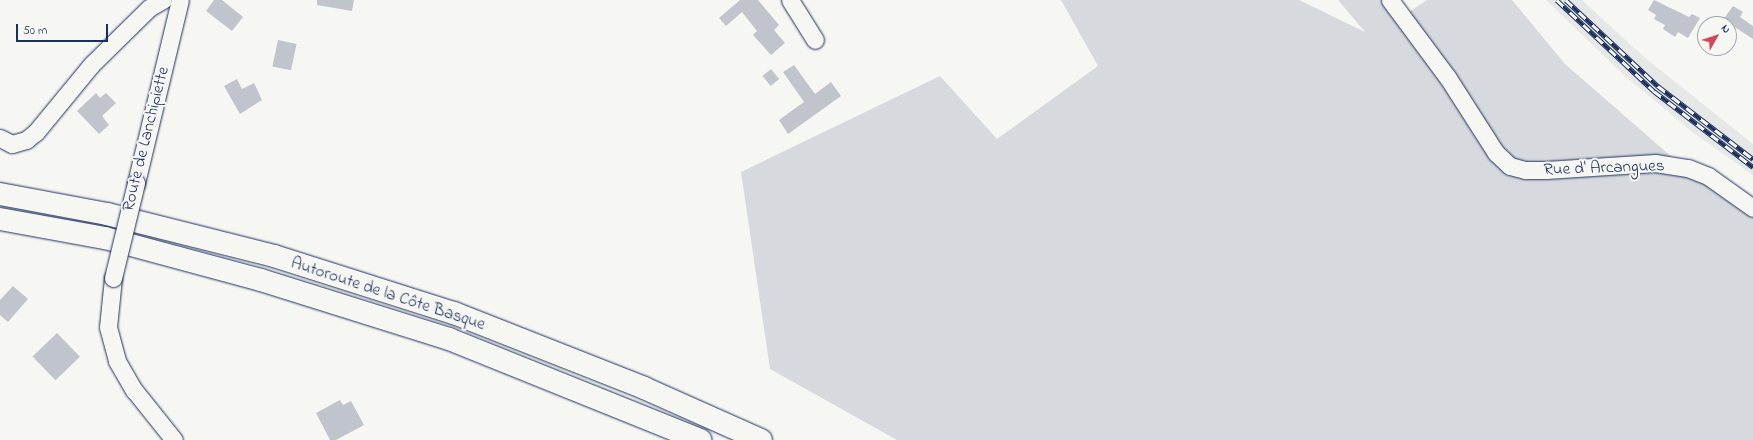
<!DOCTYPE html>
<html>
<head>
<meta charset="utf-8">
<style>
  body { margin:0 }
  #map { position:relative; width:1753px; height:440px; overflow:hidden; background:#f6f6f2; font-family:"Indie Flower",sans-serif }
  div>[style] { position:absolute }
  [style*='--x'] { left:calc(var(--x)*1px); top:calc(var(--y)*1px); width:calc(var(--w)*1px); rotate:calc(var(--a)*1deg) }
  .built>* { inset:0; background:#e6e7e7 }
  .green>* { inset:0; background:#d6d9dd }
  .building>* { inset:0; background:#c0c4cd; transform-origin:0 0 }
  .roads { filter:drop-shadow(0 0 1px #1b2f5e) drop-shadow(0 0 1px #1b2f5e) }
  .minor>* { height:17px; margin:-8.5px; padding:0 8.5px; transform-origin:8.5px; border-radius:8.5px; background:#f6f6f2 }
  .highway>* { height:22px; margin:-11px; padding:0 11px; transform-origin:11px; border-radius:11px; background:#f6f6f2 }
  .rail>* { height:4.5px; margin-top:-2.25px; transform-origin:0; background:repeating-linear-gradient(90deg,#f6f6f2 0 9px,#1b2f5e 0 18px); box-sizing:border-box; border-block:1px solid #1b2f5e }
  .bridges { filter:drop-shadow(0 0 1px #1b2f5e) drop-shadow(0 0 1px #1b2f5e) }
  .minor-bridge>* { height:17px; margin:-8.5px; padding:0 8.5px; transform-origin:8.5px; border-radius:8.5px; background:#f6f6f2 }
  span { translate:-50% -50%; white-space:nowrap; text-align:center; line-height:1.15; -webkit-text-stroke:4px #f6f6f2; paint-order:stroke }
  .street-label { font-size:17px; color:#1b2f5e }
  .north { position:absolute; left:1697px; top:16px; width:40px; height:40px; box-sizing:border-box; background:#f6f6f2; border:1px solid #9ea6b7; border-radius:50%; rotate:51deg; font-size:11px; font-weight:700; line-height:16px; text-align:center; color:#1b2f5e }
  .north::after { content:''; display:block; margin:auto; width:14px; height:18px; background:#d1495b; clip-path:polygon(50% 0,100% 100%,50% 72%,0 100%) }
  .scale { position:absolute; left:16px; top:24px; width:92px; height:18px; box-sizing:border-box; border:2px solid #1b2f5e; border-top:0; padding-left:5px; font-size:12px; line-height:14px; white-space:nowrap; color:#1b2f5e; -webkit-text-stroke:3px #f6f6f2; paint-order:stroke }
</style>
</head>
<body>
<div id="map">
  <div class="built">
    <i style="clip-path:polygon(1546px 0,1582px 0,1644px 57px,1753px 144px,1753px 175px,1695px 134px,1625px 76px)"></i>
  </div>
  <div class="green">
    <i style="clip-path:polygon(1061px 0,1299px 0,1365px 32px,1338px 0,1381px 0,1397px 20px,1427px 0,1512px 0,1565px 64px,1689px 172px,1753px 210px,1753px 440px,897px 440px,770px 369px,741px 172px,940px 76px,997px 139px,1098px 66px)"></i>
  </div>
  <div class="building">
    <i style="clip-path:polygon(214px 0,222px 0,243px 17px,232px 31px,206px 11px)"></i>
    <i style="clip-path:polygon(317px 0,354px 0,352px 11px,317px 5px)"></i>
    <i style="clip-path:polygon(740px 0,758px 0,779px 25px,774px 30px,785px 43px,771px 55px,753px 35px,757px 31px,742px 12px,726px 26px,719px 18px)"></i>
    <i style="clip-path:polygon(1654px 0,1689px 17px,1692px 14px,1700px 18px,1688px 38px,1678px 32px,1675px 37px,1663px 29px,1665px 25px,1654px 19px,1656px 15px,1648px 10px)"></i>
    <i style="clip-path:polygon(1733px 6px,1743px 12px,1740px 17px,1753px 26px,1753px 39px,1730px 24px,1720px 24px)"></i>
    <i style="left:278px;top:40px;width:19px;height:27px;rotate:12deg"></i>
    <i style="clip-path:polygon(794px 65px,815px 94px,831px 82px,841px 96px,788px 134px,779px 120px,804px 102px,783px 72px)"></i>
    <i style="left:771px;top:69px;width:13px;height:11px;rotate:51deg"></i>
    <i style="clip-path:polygon(237px 79px,242px 89px,254px 83px,262px 100px,240px 114px,224px 86px)"></i>
    <i style="clip-path:polygon(96px 93px,100px 98px,106px 93px,116px 103px,102px 116px,109px 125px,99px 134px,77px 111px)"></i>
    <i style="clip-path:polygon(13px 286px,28px 299px,8px 322px,0 315px,0 300px)"></i>
    <i style="left:57px;top:333px;width:33px;height:34px;rotate:46deg"></i>
    <i style="clip-path:polygon(340px 400px,343px 405px,351px 401px,364px 425px,336px 440px,330px 440px,316px 413px)"></i>
  </div>
  <div class="roads">
    <div class="minor">
      <i style="--x:790;--y:0;--w:47;--a:58"></i>
      <i style="--x:1390;--y:0;--w:97;--a:53.4"></i>
      <i style="--x:1448;--y:78;--w:89;--a:57.4"></i>
      <i style="--x:1496;--y:153;--w:19;--a:43"></i>
      <i style="--x:1510;--y:166;--w:16;--a:15"></i>
      <i style="--x:1525;--y:170;--w:21;--a:0"></i>
      <i style="--x:1546;--y:170;--w:109;--a:-3.7"></i>
      <i style="--x:1655;--y:163;--w:33;--a:9"></i>
      <i style="--x:1688;--y:168;--w:22;--a:22"></i>
      <i style="--x:1708;--y:176;--w:55;--a:35.4"></i>
      <i style="--x:0;--y:138;--w:13;--a:27"></i>
      <i style="--x:12;--y:144;--w:15;--a:-16"></i>
      <i style="--x:26;--y:140;--w:13;--a:-39"></i>
      <i style="--x:36;--y:132;--w:87;--a:-50.6"></i>
      <i style="--x:91;--y:65;--w:81;--a:-44.5"></i>
      <i style="--x:149;--y:8;--w:16;--a:-30"></i>
      <i style="--x:136;--y:183;--w:188;--a:-76.5"></i>
      <i style="--x:113;--y:278;--w:49;--a:95.8"></i>
      <i style="--x:108;--y:327;--w:35;--a:75"></i>
      <i style="--x:117;--y:361;--w:34;--a:60"></i>
      <i style="--x:134;--y:390;--w:64;--a:51.3"></i>
    </div>
    <div class="highway">
      <i style="--x:0;--y:194;--w:109;--a:10.6"></i>
      <i style="--x:107;--y:214;--w:172;--a:14.1"></i>
      <i style="--x:274;--y:256;--w:189;--a:17.6"></i>
      <i style="--x:454;--y:313;--w:204;--a:21.5"></i>
      <i style="--x:644;--y:388;--w:128;--a:24"></i>
      <i style="--x:0;--y:219;--w:107;--a:10.3"></i>
      <i style="--x:105;--y:238;--w:162;--a:15.1"></i>
      <i style="--x:261;--y:280;--w:197;--a:17.4"></i>
      <i style="--x:449;--y:339;--w:271;--a:21.9"></i>
    </div>
  </div>
  <div class="rail">
    <i style="--x:1557;--y:0;--w:133;--a:43.2"></i>
    <i style="--x:1654;--y:91;--w:125;--a:37.5"></i>
    <i style="--x:1566;--y:0;--w:126;--a:43.1"></i>
    <i style="--x:1658;--y:86;--w:120;--a:37.5"></i>
  </div>
  <div class="bridges">
    <div class="minor-bridge">
      <i style="--x:113;--y:278;--w:98;--a:-76.4"></i>
    </div>
  </div>
  <div class="street-label">
    <span style="left:146px;top:139px;rotate:-76deg">Route de Lanchipiette</span>
    <span style="left:1604px;top:168px;rotate:-2deg">Rue d' Arcangues</span>
    <span style="left:388px;top:294px;rotate:18deg">Autoroute de la Côte Basque</span>
  </div>
  <div class="north">N</div>
  <div class="scale">50 m</div>
</div>
</body>
</html>
